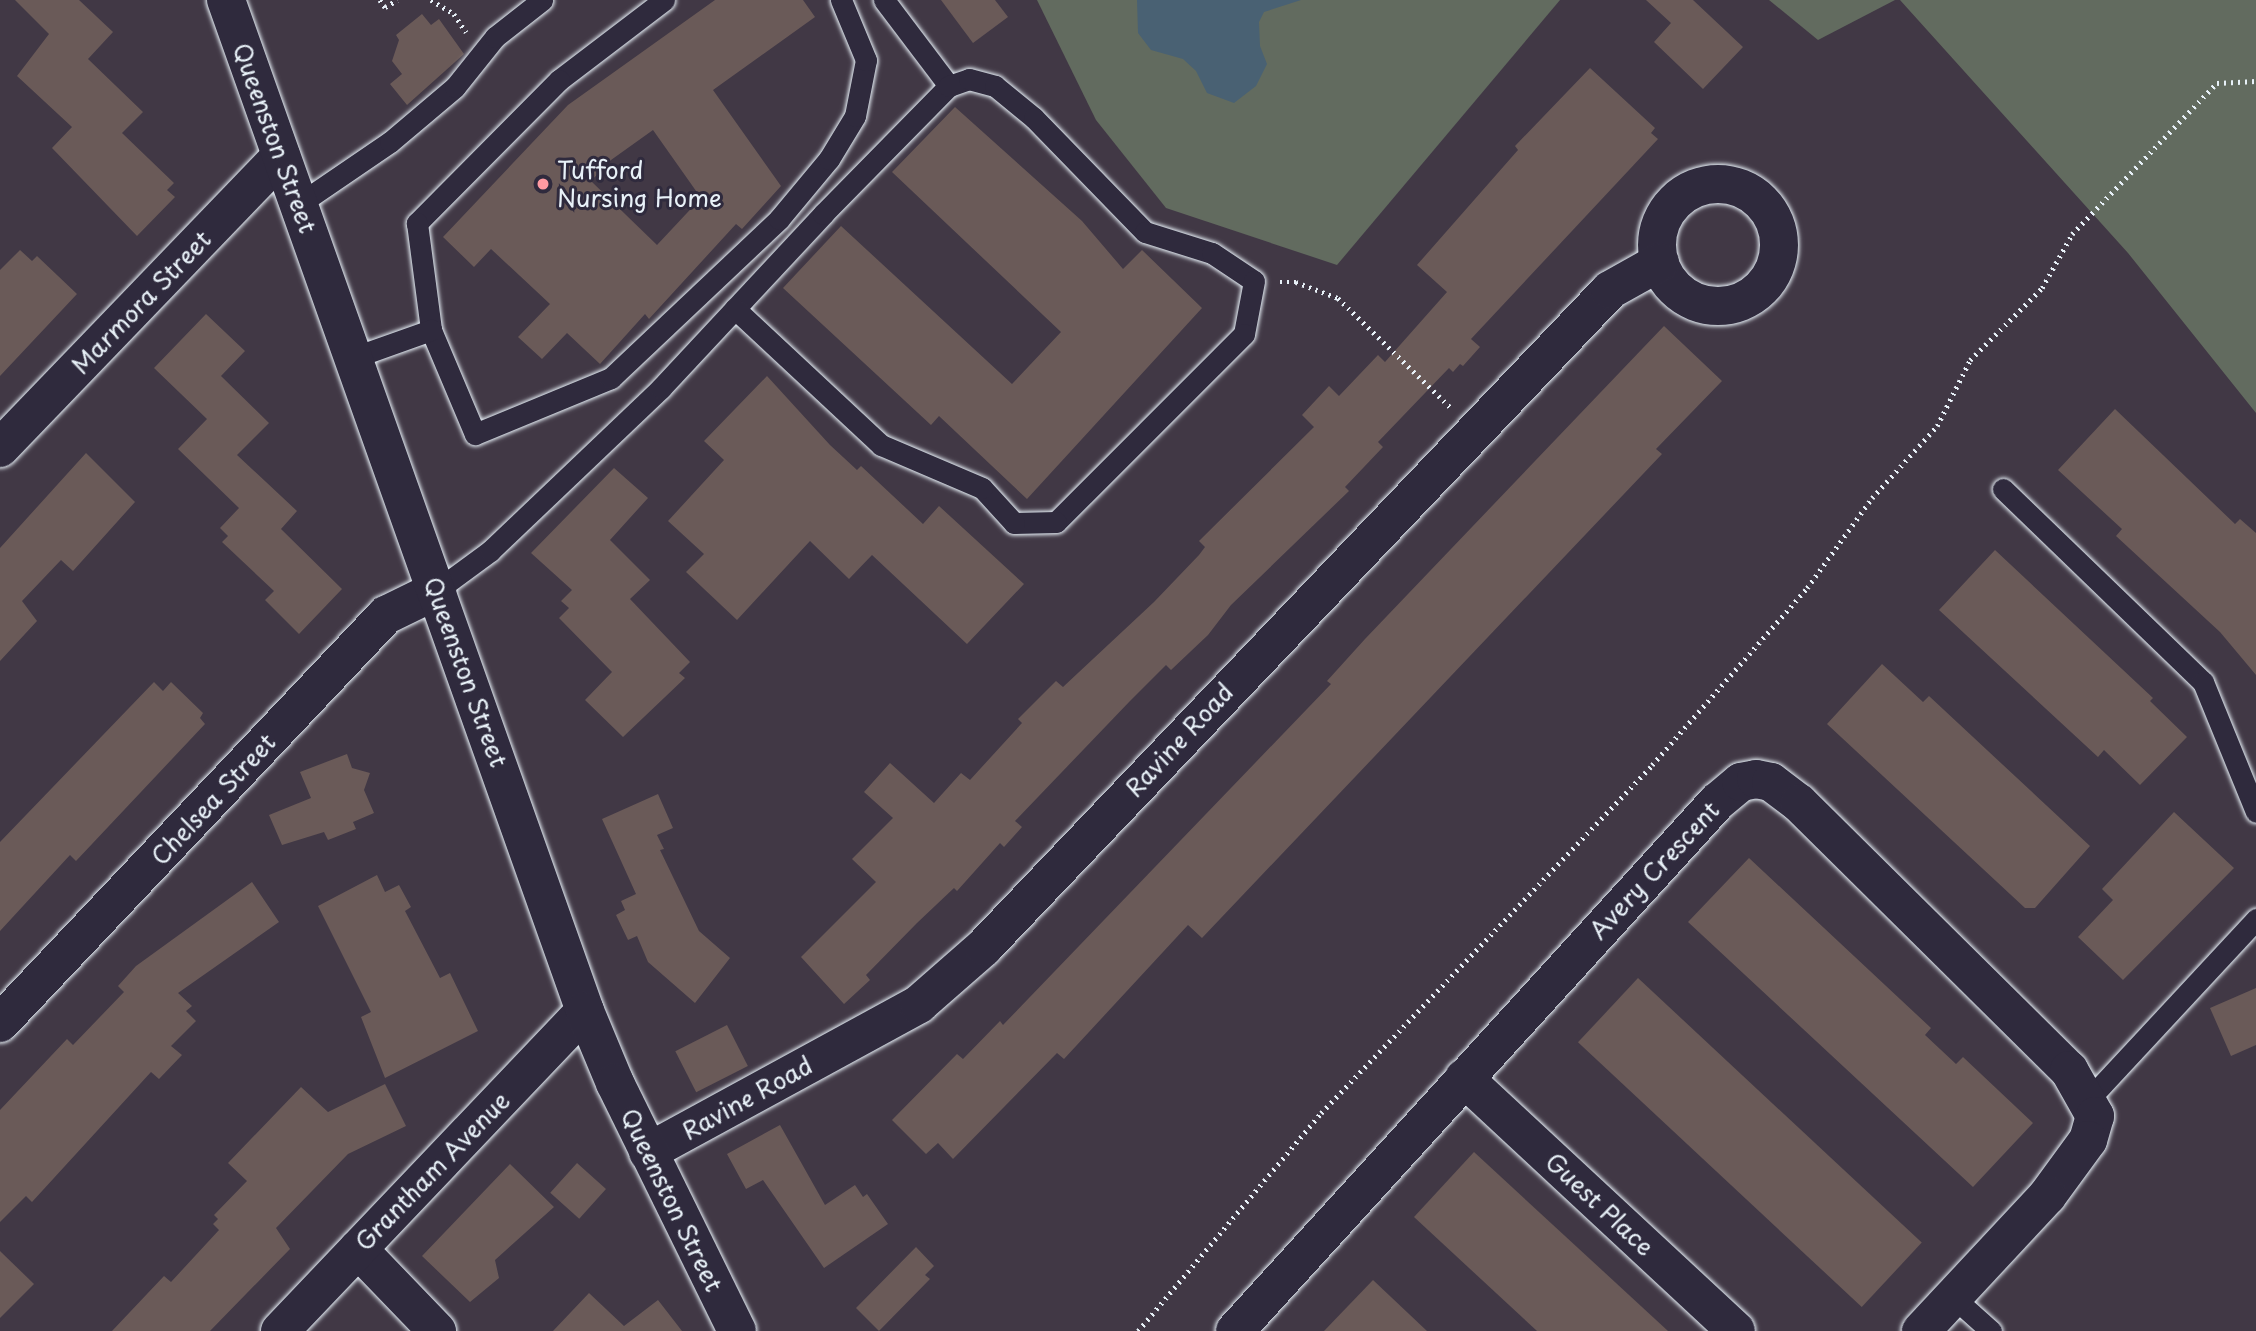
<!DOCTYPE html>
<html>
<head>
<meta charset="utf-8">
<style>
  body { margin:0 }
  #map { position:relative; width:2256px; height:1331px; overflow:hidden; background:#413845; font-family:"Playpen Sans",sans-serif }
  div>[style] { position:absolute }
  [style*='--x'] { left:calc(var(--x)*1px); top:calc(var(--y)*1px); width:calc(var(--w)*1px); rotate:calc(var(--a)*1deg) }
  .green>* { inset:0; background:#626b5f }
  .water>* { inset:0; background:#496173 }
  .building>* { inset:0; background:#6a5a58; transform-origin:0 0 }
  .path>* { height:4.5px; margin-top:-2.25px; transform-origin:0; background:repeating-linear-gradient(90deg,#e8f1f8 0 2px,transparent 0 7px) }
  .roads { filter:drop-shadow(0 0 2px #e8f1f8) drop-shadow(0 0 2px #e8f1f8) }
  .service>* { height:21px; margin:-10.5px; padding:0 10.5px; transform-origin:10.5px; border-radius:10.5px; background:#2f2a3d }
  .minor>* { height:38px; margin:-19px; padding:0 19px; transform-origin:19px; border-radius:19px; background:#2f2a3d }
  .minor>.ring { margin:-19px; padding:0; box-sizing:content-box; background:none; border:38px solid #2f2a3d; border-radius:50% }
  .secondary>* { height:38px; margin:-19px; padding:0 19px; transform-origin:19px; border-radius:19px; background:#2f2a3d }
  .dots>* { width:19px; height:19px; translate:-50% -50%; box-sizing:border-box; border:4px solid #2f2a3d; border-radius:50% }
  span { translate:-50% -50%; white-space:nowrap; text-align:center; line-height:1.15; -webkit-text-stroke:6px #2f2a3d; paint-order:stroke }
  .street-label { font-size:24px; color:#e8f1f8 }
  .poi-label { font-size:24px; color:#e8f1f8 }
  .left { translate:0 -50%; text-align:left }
</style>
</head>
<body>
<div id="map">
  <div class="green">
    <i style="clip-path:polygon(1037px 0,1560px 0,1337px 265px,1166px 208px,1096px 120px)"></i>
    <i style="clip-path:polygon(1769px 0,1895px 0,1818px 40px)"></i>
    <i style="clip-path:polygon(1900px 0,2256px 0,2256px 413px,2128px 253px)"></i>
  </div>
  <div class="water">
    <i style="clip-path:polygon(1137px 0,1301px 0,1264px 12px,1259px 22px,1260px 46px,1267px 64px,1256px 86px,1234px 103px,1207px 93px,1196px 71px,1183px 59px,1151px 50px,1138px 33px)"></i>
  </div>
  <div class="building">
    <i style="clip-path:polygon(15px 0,79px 0,113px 32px,88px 59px,143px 112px,122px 133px,174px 183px,167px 190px,175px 197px,137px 236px,52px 148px,72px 127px,17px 76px,49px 34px)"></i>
    <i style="clip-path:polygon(evenodd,715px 0,803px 0,815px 17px,713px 90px,781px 186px,742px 229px,736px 224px,649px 319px,645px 314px,600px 364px,567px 333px,542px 359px,518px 337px,550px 304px,491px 249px,474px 267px,443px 237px,568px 105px,715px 0,653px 130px,701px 198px,657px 245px,591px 181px,611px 160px,653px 130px)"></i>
    <i style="clip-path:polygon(941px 0,995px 0,1008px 17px,973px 43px)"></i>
    <i style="clip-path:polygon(1646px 0,1693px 0,1743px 47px,1703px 89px,1654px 42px,1671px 23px)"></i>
    <i style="clip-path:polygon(422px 14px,431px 25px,439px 19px,464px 54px,407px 105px,390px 84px,402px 74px,392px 61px,399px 40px,396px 35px)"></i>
    <i style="clip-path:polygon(1590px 68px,1655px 128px,1651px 133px,1658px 139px,1471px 339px,1480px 347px,1463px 366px,1460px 364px,1453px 372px,1449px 368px,1378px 442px,1383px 447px,1345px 487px,1349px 491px,1231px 605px,1208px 635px,1171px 670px,1166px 665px,1130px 701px,1015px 821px,1022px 827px,1004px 847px,1000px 843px,957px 891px,954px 888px,917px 923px,866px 975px,870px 980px,844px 1004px,801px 957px,876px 882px,852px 859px,893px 818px,864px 792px,890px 763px,934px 803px,961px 773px,970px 780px,1022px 723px,1018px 719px,1056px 681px,1063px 687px,1154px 602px,1199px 555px,1205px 547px,1199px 541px,1314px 427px,1302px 415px,1329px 386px,1339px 396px,1378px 355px,1385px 362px,1447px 292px,1417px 265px,1518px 150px,1515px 146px)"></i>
    <i style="clip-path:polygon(955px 107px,1082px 221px,1123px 269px,1142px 250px,1202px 308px,1027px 499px,939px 416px,931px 425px,783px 288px,841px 226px,1012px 384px,1061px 332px,892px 172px)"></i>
    <i style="clip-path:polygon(20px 250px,32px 261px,37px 256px,77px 294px,0 376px,0 270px)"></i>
    <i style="clip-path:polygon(206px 314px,245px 351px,221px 376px,269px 423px,237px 455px,297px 511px,281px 529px,342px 589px,299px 634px,265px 600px,274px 591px,222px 542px,228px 536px,220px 528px,239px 508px,178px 449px,207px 419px,154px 368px)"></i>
    <i style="clip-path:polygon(1664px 326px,1722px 381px,1656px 449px,1662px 454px,1202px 938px,1188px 925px,1064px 1059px,1057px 1053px,953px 1159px,938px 1143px,926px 1154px,892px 1120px,957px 1054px,963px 1059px,1000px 1021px,1003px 1025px,1331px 684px,1327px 681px,1365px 639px)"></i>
    <i style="clip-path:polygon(767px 376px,830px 445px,857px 470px,861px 466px,923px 524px,939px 506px,1024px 584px,967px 644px,872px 555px,849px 579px,810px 541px,737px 620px,686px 572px,704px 554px,668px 521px,724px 460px,704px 441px)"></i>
    <i style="clip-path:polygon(2115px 409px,2235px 524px,2240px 519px,2256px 533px,2256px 675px,2220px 632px,2116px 536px,2122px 529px,2058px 470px)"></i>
    <i style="clip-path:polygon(86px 453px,135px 502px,73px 571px,61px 560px,22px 601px,37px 621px,0 661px,0 548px)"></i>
    <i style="clip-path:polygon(614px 468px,648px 498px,610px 540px,650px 580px,630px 599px,690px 662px,679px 673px,685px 678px,623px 737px,585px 700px,612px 672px,559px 618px,569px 608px,561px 601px,572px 590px,531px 553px)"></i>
    <i style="clip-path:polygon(1995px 550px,2153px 698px,2150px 701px,2187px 737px,2140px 785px,2104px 750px,2098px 757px,1939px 610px)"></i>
    <i style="clip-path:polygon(1882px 664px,1923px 702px,1929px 696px,2090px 846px,2035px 908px,2025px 908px,1827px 724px)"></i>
    <i style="clip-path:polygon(154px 682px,163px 691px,171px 682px,203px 713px,200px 718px,205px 724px,76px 861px,70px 855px,0 931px,0 842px)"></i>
    <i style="clip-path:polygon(347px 754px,352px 768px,370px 773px,364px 790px,374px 813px,353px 822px,356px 829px,328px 840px,324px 832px,282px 845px,269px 815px,311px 798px,300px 772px)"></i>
    <i style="clip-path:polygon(658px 794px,673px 828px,657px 835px,664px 849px,660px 850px,699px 931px,730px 958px,695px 1003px,648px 962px,637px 936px,628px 940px,616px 915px,625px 910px,621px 901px,636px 894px,602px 819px)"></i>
    <i style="clip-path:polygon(2174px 812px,2234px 868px,2123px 980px,2078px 937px,2113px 900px,2102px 889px)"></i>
    <i style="clip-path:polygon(1749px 858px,1931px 1028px,1925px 1035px,1956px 1064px,1963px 1057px,2033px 1123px,1973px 1187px,1688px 922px)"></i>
    <i style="clip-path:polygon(377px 875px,385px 892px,399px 885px,411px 907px,405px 911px,440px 978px,450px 973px,478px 1031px,385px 1078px,361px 1017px,371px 1012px,318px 906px)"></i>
    <i style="clip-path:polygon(252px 882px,279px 922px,178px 993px,192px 1006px,186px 1011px,196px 1021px,171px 1046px,182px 1055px,159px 1079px,151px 1072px,32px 1202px,26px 1196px,0 1222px,0 1110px,67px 1039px,73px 1045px,124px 992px,118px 986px,136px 966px)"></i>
    <i style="left:1638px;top:978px;width:388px;height:88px;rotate:43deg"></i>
    <i style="clip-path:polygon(2256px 988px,2256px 1045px,2231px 1056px,2210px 1008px)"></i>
    <i style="left:727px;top:1025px;width:46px;height:58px;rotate:63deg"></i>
    <i style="clip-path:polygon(385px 1084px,406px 1126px,348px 1154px,276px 1228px,290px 1249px,210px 1331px,112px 1331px,164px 1276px,171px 1282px,219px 1230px,213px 1224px,218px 1219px,214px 1215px,247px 1181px,228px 1163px,301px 1087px,328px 1112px)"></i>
    <i style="clip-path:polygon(780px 1125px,825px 1205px,855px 1185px,863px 1197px,867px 1194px,888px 1224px,824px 1268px,763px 1180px,746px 1189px,727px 1154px)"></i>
    <i style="clip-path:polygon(1474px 1152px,1668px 1331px,1537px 1331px,1414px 1217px)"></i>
    <i style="left:577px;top:1163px;width:39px;height:40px;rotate:42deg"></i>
    <i style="clip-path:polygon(510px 1164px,554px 1207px,495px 1260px,499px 1278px,470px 1302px,422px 1256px)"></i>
    <i style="clip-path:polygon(916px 1247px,934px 1266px,925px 1275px,930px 1279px,879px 1331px,856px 1308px)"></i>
    <i style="clip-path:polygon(0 1251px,34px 1284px,0 1318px)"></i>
    <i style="clip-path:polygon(1373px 1280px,1427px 1331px,1324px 1331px)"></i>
    <i style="clip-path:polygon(589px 1293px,624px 1326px,658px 1300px,682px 1331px,553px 1331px)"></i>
  </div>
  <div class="path">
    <i style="--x:380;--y:0;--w:9;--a:54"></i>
    <i style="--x:385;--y:7;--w:14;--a:-30"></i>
    <i style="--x:431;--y:0;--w:27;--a:31"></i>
    <i style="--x:454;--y:14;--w:22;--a:56"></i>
    <i style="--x:1280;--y:282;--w:16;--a:0"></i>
    <i style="--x:1296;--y:282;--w:45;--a:20.9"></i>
    <i style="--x:1338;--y:298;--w:158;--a:44.2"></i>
    <i style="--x:1138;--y:1331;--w:285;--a:-50"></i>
    <i style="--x:1321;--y:1113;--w:480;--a:-46.4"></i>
    <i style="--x:1652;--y:765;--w:235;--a:-48.8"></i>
    <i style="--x:1807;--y:588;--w:111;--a:-54.2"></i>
    <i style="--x:1872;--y:498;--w:97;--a:-47.9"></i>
    <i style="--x:1937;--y:426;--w:74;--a:-63.4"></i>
    <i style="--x:1970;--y:360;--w:102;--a:-45"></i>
    <i style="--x:2042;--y:288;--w:62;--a:-60.9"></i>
    <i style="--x:2072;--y:234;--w:209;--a:-46.2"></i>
    <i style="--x:2217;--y:83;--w:39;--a:-3"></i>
  </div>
  <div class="roads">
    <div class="service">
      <i style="--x:664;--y:0;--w:132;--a:142.7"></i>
      <i style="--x:559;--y:80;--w:202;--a:134.8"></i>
      <i style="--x:417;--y:223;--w:108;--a:82.5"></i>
      <i style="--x:431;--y:330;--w:113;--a:67.1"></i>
      <i style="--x:475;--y:434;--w:147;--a:-22.4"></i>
      <i style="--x:611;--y:378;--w:231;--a:-43.4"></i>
      <i style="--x:779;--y:219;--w:78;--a:-50.2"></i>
      <i style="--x:829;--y:159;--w:50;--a:-58.8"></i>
      <i style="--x:855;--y:116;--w:57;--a:-78.9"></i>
      <i style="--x:866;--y:60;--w:65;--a:-112.6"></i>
      <i style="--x:884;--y:0;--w:108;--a:52.9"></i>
      <i style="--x:299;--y:204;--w:110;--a:-34.3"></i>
      <i style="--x:390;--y:142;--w:85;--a:-40.2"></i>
      <i style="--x:455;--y:87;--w:64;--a:-51.3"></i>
      <i style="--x:495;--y:37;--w:60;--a:-38.2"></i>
      <i style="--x:355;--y:357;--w:81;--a:-19.6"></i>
      <i style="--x:2003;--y:489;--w:278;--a:44"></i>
      <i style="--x:2203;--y:682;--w:140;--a:67.8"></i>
      <i style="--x:437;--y:590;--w:66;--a:-36.3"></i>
      <i style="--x:490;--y:551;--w:236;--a:-43.6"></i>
      <i style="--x:661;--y:388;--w:238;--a:-47"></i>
      <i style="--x:823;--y:214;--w:180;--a:-45.5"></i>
      <i style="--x:949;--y:86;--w:21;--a:-19"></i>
      <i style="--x:969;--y:79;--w:27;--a:15"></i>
      <i style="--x:995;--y:86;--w:50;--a:39.4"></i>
      <i style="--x:1034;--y:118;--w:159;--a:45.8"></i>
      <i style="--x:1145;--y:232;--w:70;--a:17.4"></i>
      <i style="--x:1212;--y:253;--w:50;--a:33.7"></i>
      <i style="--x:1254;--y:281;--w:54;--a:100.7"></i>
      <i style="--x:1244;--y:334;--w:266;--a:135"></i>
      <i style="--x:1056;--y:522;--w:42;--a:178.6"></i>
      <i style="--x:1014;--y:523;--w:47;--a:-132.4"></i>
      <i style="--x:982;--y:488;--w:110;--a:-156.9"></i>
      <i style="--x:881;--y:445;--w:200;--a:-137"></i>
      <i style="--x:2089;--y:1099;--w:246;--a:-47.1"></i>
      <i style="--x:1953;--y:1297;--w:51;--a:41.8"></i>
    </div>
    <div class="minor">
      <i class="ring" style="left:1657px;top:184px;width:84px;height:84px"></i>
      <i style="--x:0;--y:448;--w:405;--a:-46.1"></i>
      <i style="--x:0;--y:1023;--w:562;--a:-46.59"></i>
      <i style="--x:386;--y:615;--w:57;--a:-26.1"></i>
      <i style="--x:1464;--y:1078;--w:371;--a:42.9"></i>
      <i style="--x:648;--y:1152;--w:309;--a:-28.6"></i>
      <i style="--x:919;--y:1004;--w:86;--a:-41.2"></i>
      <i style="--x:984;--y:947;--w:907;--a:-46.38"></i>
      <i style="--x:1610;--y:290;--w:57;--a:-29.2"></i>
      <i style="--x:358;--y:1249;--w:114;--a:46.1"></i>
      <i style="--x:280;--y:1331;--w:442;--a:-46.4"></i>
      <i style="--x:1235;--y:1331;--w:716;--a:-47.66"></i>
      <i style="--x:1717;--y:802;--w:31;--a:-40"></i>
      <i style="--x:1741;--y:782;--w:15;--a:-11"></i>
      <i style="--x:1756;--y:779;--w:15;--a:11"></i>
      <i style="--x:1771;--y:782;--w:35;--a:37"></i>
      <i style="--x:1799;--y:803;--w:380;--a:44.7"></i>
      <i style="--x:2069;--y:1070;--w:53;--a:60.5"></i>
      <i style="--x:2095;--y:1116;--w:25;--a:106"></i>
      <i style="--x:2088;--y:1140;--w:69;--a:126.2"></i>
      <i style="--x:2047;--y:1196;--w:185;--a:133"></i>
    </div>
    <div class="secondary">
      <i style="--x:226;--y:0;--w:1073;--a:70.45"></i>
      <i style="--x:585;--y:1011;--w:78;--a:67.4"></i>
      <i style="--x:615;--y:1083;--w:276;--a:63.8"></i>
    </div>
  </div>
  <div class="dots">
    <i style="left:543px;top:184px;background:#ff9aa2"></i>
  </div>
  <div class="street-label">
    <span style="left:275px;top:138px;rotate:70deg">Queenston Street</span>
    <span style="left:141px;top:302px;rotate:-46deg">Marmora Street</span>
    <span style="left:466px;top:672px;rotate:70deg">Queenston Street</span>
    <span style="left:1179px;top:740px;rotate:-47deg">Ravine Road</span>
    <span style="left:213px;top:799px;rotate:-47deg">Chelsea Street</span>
    <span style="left:1654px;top:870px;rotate:-47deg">Avery Crescent</span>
    <span style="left:747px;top:1098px;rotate:-29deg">Ravine Road</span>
    <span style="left:432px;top:1171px;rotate:-46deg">Grantham Avenue</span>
    <span style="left:672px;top:1200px;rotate:64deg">Queenston Street</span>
    <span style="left:1600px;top:1204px;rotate:43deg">Guest Place</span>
  </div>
  <div class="poi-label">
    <span class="left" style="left:557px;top:184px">Tufford<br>Nursing Home</span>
  </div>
</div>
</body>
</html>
